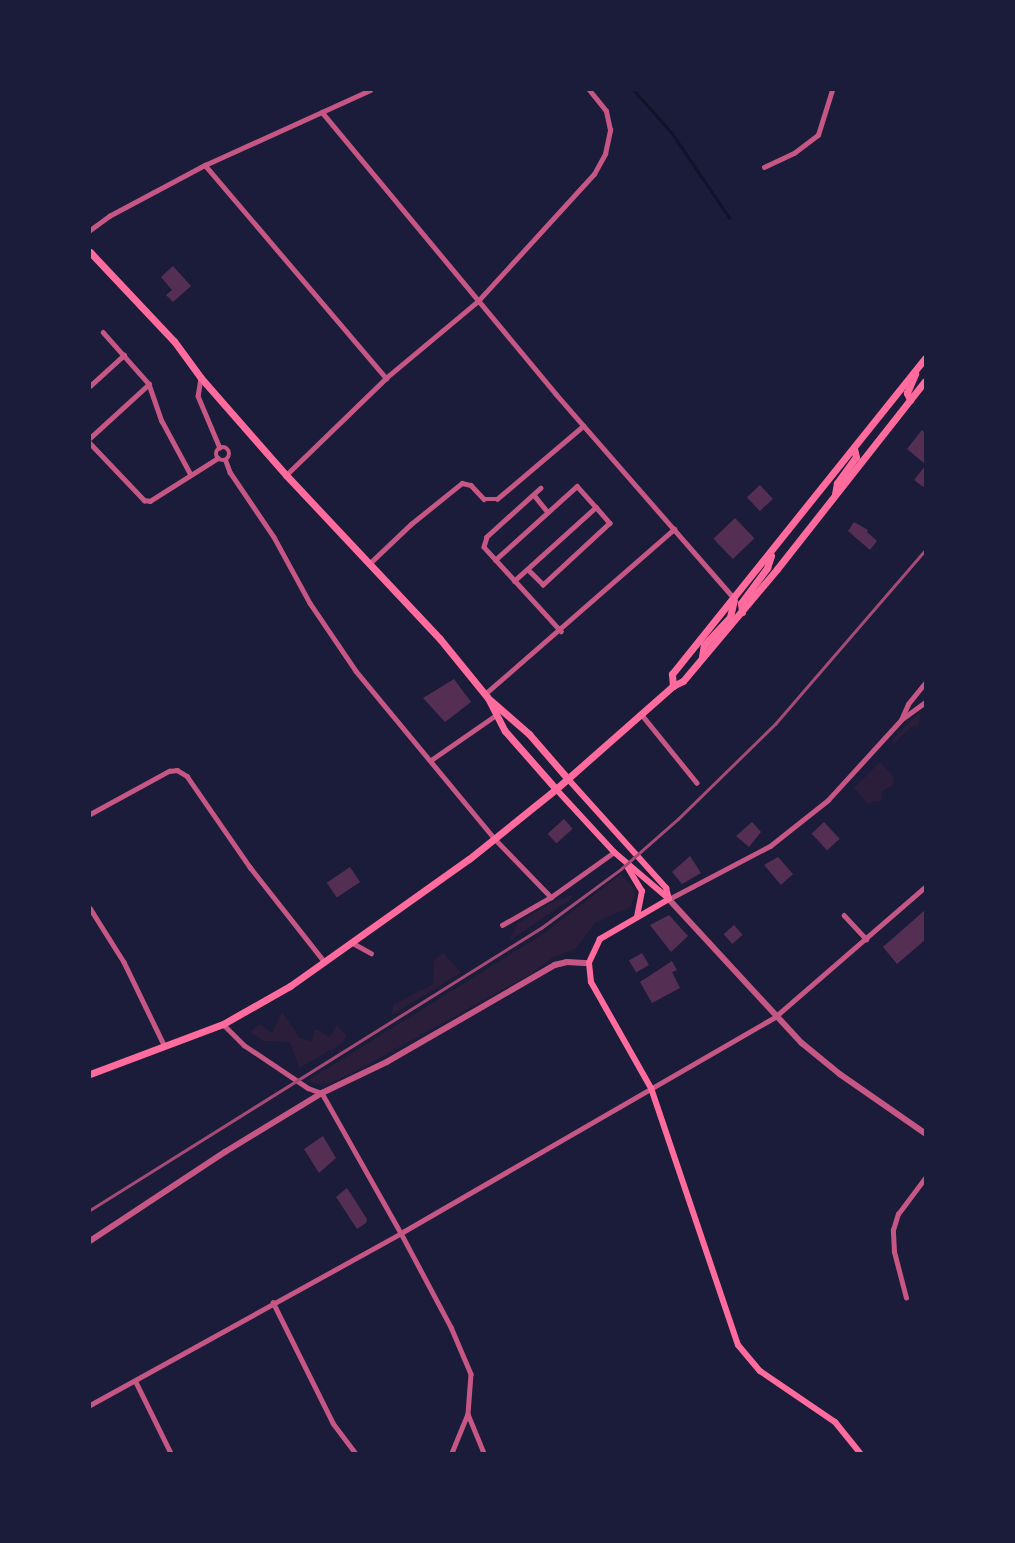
<!DOCTYPE html>
<html>
<head>
<meta charset="utf-8">
<style>
  body { margin:0 }
  #map { position:relative; width:1015px; height:1543px; overflow:hidden; background:#1b1b3a; font-family:"Roboto Condensed",sans-serif }
  div>[style] { position:absolute }
  [style*='--x'] { left:calc(var(--x)*1px); top:calc(var(--y)*1px); width:calc(var(--w)*1px); rotate:calc(var(--a)*1deg) }
  .green>* { inset:0; background:#2a1e3b }
  .stream>* { height:2.5px; margin:-1.25px; padding:0 1.25px; transform-origin:1.25px; border-radius:1.25px; background:#12122b }
  .building>* { inset:0; background:#542f53; transform-origin:0 0 }
  .minor>* { height:4.5px; margin:-2.25px; padding:0 2.25px; transform-origin:2.25px; border-radius:2.25px; background:#c65784 }
  .minor>.ring { margin:-2.25px; padding:0; box-sizing:content-box; background:none; border:4.5px solid #c65784; border-radius:50% }
  .tertiary>* { height:5.5px; margin:-2.75px; padding:0 2.75px; transform-origin:2.75px; border-radius:2.75px; background:#c65784 }
  .secondary>* { height:6px; margin:-3px; padding:0 3px; transform-origin:3px; border-radius:3px; background:#ff6b9d }
  .primary>* { height:7px; margin:-3.5px; padding:0 3.5px; transform-origin:3.5px; border-radius:3.5px; background:#ff6b9d }
  .rail>* { height:2.5px; margin:-1.25px; padding:0 1.25px; transform-origin:1.25px; border-radius:1.25px; background:#a44b75 }
  span { translate:-50% -50%; white-space:nowrap; text-align:center; line-height:1.15; -webkit-text-stroke:4px #1b1b3a; paint-order:stroke }
  .frame { position:absolute; inset:0; border:91px solid #1b1b3a; pointer-events:none }
</style>
</head>
<body>
<div id="map">
  <div class="green">
    <i style="clip-path:polygon(921px 711px,919px 725px,911px 727px,892px 745px,893px 739px)"></i>
    <i style="clip-path:polygon(880px 762px,893px 776px,894px 784px,882px 791px,881px 802px,872px 801px,869px 805px,854px 788px)"></i>
    <i style="clip-path:polygon(621px 874px,636px 890px,631px 907px,596px 922px,575px 949px,552px 958px,529px 975px,360px 1069px,333px 1082px,318px 1084px,307px 1081px,543px 934px)"></i>
    <i style="clip-path:polygon(572px 895px,571px 899px,509px 941px,517px 924px,550px 903px)"></i>
    <i style="clip-path:polygon(443px 952px,461px 973px,392px 1015px,393px 1005px,433px 984px,434px 961px)"></i>
    <i style="clip-path:polygon(282px 1012px,300px 1038px,312px 1042px,315px 1029px,330px 1037px,337px 1025px,346px 1035px,343px 1043px,299px 1068px,290px 1042px,263px 1041px,250px 1032px,260px 1024px,272px 1033px)"></i>
  </div>
  <div class="stream">
    <i style="--x:634;--y:90;--w:57;--a:48.5"></i>
    <i style="--x:672;--y:133;--w:102;--a:55.8"></i>
  </div>
  <div class="building">
    <i style="clip-path:polygon(173px 266px,191px 286px,173px 302px,166px 295px,172px 290px,161px 277px)"></i>
    <i style="clip-path:polygon(922px 430px,925px 433px,925px 464px,907px 449px)"></i>
    <i style="clip-path:polygon(925px 466px,925px 484px,923px 487px,914px 480px)"></i>
    <i style="left:760px;top:485px;width:19px;height:18px;rotate:47deg"></i>
    <i style="left:735px;top:518px;width:28px;height:30px;rotate:46deg"></i>
    <i style="clip-path:polygon(854px 522px,868px 530px,867px 532px,877px 541px,870px 550px,848px 531px)"></i>
    <i style="clip-path:polygon(454px 679px,471px 702px,445px 722px,423px 698px)"></i>
    <i style="left:564px;top:819px;width:13px;height:22px;rotate:48deg"></i>
    <i style="clip-path:polygon(752px 822px,761px 832px,749px 847px,736px 836px)"></i>
    <i style="left:824px;top:822px;width:23px;height:17px;rotate:47deg"></i>
    <i style="clip-path:polygon(690px 856px,701px 873px,682px 884px,672px 872px)"></i>
    <i style="clip-path:polygon(778px 857px,793px 874px,781px 885px,764px 865px)"></i>
    <i style="left:350px;top:867px;width:18px;height:28px;rotate:56deg"></i>
    <i style="clip-path:polygon(925px 910px,925px 940px,897px 964px,883px 947px)"></i>
    <i style="clip-path:polygon(669px 915px,688px 936px,671px 952px,650px 925px)"></i>
    <i style="left:734px;top:925px;width:13px;height:14px;rotate:48deg"></i>
    <i style="left:642px;top:953px;width:14px;height:15px;rotate:60deg"></i>
    <i style="clip-path:polygon(672px 961px,677px 970px,672px 972px,680px 988px,652px 1003px,640px 982px)"></i>
    <i style="clip-path:polygon(323px 1136px,336px 1158px,319px 1173px,304px 1149px)"></i>
    <i style="clip-path:polygon(347px 1188px,367px 1219px,366px 1223px,357px 1229px,336px 1197px)"></i>
  </div>
  <div class="minor">
    <i style="--x:322;--y:112;--w:366;--a:50.3"></i>
    <i style="--x:556;--y:394;--w:271;--a:48.9"></i>
    <i style="--x:205;--y:165;--w:280;--a:49.6"></i>
    <i style="--x:764;--y:167;--w:33;--a:-25"></i>
    <i style="--x:794;--y:153;--w:30;--a:-37"></i>
    <i style="--x:818;--y:135;--w:47;--a:-72.7"></i>
    <i style="--x:90;--y:230;--w:24;--a:-36"></i>
    <i style="--x:109;--y:216;--w:109;--a:-28"></i>
    <i style="--x:205;--y:165;--w:181;--a:-24.4"></i>
    <i style="--x:103;--y:332;--w:69;--a:48.5"></i>
    <i style="--x:149;--y:384;--w:39;--a:71"></i>
    <i style="--x:162;--y:421;--w:59;--a:61.7"></i>
    <i style="--x:201;--y:378;--w:18;--a:99"></i>
    <i style="--x:198;--y:396;--w:56;--a:67.1"></i>
    <i style="--x:90;--y:386;--w:46;--a:-42.4"></i>
    <i style="--x:90;--y:438;--w:80;--a:-42.5"></i>
    <i style="--x:90;--y:443;--w:79;--a:46.5"></i>
    <i style="--x:144;--y:500;--w:6;--a:9"></i>
    <i style="--x:150;--y:501;--w:80;--a:-32.3"></i>
    <i class="ring" style="left:216px;top:447px;width:9.5px;height:9.5px"></i>
    <i style="--x:226;--y:461;--w:12;--a:70"></i>
    <i style="--x:230;--y:472;--w:78;--a:55.9"></i>
    <i style="--x:274;--y:537;--w:75;--a:61.4"></i>
    <i style="--x:310;--y:603;--w:82;--a:55.9"></i>
    <i style="--x:356;--y:671;--w:218;--a:50.4"></i>
    <i style="--x:495;--y:839;--w:81;--a:46"></i>
    <i style="--x:286;--y:475;--w:139;--a:-44.1"></i>
    <i style="--x:386;--y:378;--w:120;--a:-39.9"></i>
    <i style="--x:478;--y:301;--w:172;--a:-47.6"></i>
    <i style="--x:594;--y:174;--w:23;--a:-61"></i>
    <i style="--x:605;--y:154;--w:25;--a:-78"></i>
    <i style="--x:610;--y:130;--w:19;--a:-102"></i>
    <i style="--x:606;--y:111;--w:27;--a:-129"></i>
    <i style="--x:541;--y:488;--w:73;--a:137.8"></i>
    <i style="--x:487;--y:537;--w:10;--a:107"></i>
    <i style="--x:484;--y:547;--w:114;--a:47.5"></i>
    <i style="--x:534;--y:495;--w:22;--a:51"></i>
    <i style="--x:495;--y:560;--w:110;--a:-42.1"></i>
    <i style="--x:577;--y:486;--w:28;--a:48"></i>
    <i style="--x:369;--y:564;--w:58;--a:-43.6"></i>
    <i style="--x:411;--y:524;--w:65;--a:-38.8"></i>
    <i style="--x:462;--y:483;--w:9;--a:13"></i>
    <i style="--x:471;--y:485;--w:19;--a:47"></i>
    <i style="--x:484;--y:499;--w:13;--a:0"></i>
    <i style="--x:497;--y:499;--w:113;--a:-40.3"></i>
    <i style="--x:514;--y:581;--w:110;--a:-42.1"></i>
    <i style="--x:596;--y:507;--w:21;--a:49"></i>
    <i style="--x:610;--y:523;--w:91;--a:137.2"></i>
    <i style="--x:543;--y:585;--w:21;--a:-135"></i>
    <i style="--x:485;--y:694;--w:251;--a:-41.1"></i>
    <i style="--x:642;--y:715;--w:87;--a:51"></i>
    <i style="--x:902;--y:719;--w:29;--a:-36"></i>
    <i style="--x:431;--y:760;--w:79;--a:-34.7"></i>
    <i style="--x:90;--y:814;--w:90;--a:-28.6"></i>
    <i style="--x:169;--y:771;--w:8;--a:-7"></i>
    <i style="--x:177;--y:770;--w:12;--a:31"></i>
    <i style="--x:187;--y:776;--w:111;--a:55.3"></i>
    <i style="--x:250;--y:867;--w:120;--a:51.8"></i>
    <i style="--x:669;--y:899;--w:114;--a:-27.7"></i>
    <i style="--x:770;--y:846;--w:74;--a:-38.4"></i>
    <i style="--x:828;--y:800;--w:108;--a:-47.6"></i>
    <i style="--x:901;--y:720;--w:17;--a:-66"></i>
    <i style="--x:908;--y:704;--w:27;--a:-51"></i>
    <i style="--x:90;--y:908;--w:64;--a:57.8"></i>
    <i style="--x:124;--y:962;--w:94;--a:64.2"></i>
    <i style="--x:844;--y:915;--w:33;--a:47"></i>
    <i style="--x:502;--y:925;--w:56;--a:-29.7"></i>
    <i style="--x:551;--y:897;--w:77;--a:-35.5"></i>
    <i style="--x:351;--y:942;--w:23;--a:29"></i>
    <i style="--x:223;--y:1024;--w:30;--a:45"></i>
    <i style="--x:244;--y:1045;--w:77;--a:33.9"></i>
    <i style="--x:308;--y:1088;--w:15;--a:20"></i>
    <i style="--x:322;--y:1093;--w:161;--a:60.6"></i>
    <i style="--x:401;--y:1233;--w:106;--a:62"></i>
    <i style="--x:451;--y:1327;--w:51;--a:66.9"></i>
    <i style="--x:471;--y:1374;--w:40;--a:94.3"></i>
    <i style="--x:468;--y:1414;--w:42;--a:112.3"></i>
    <i style="--x:906;--y:1298;--w:48;--a:-104.6"></i>
    <i style="--x:894;--y:1252;--w:22;--a:-93"></i>
    <i style="--x:893;--y:1230;--w:17;--a:-73"></i>
    <i style="--x:898;--y:1214;--w:45;--a:-53.1"></i>
    <i style="--x:273;--y:1302;--w:135;--a:63.6"></i>
    <i style="--x:333;--y:1423;--w:38;--a:53"></i>
    <i style="--x:136;--y:1382;--w:79;--a:63.8"></i>
    <i style="--x:90;--y:1405;--w:355;--a:-28.9"></i>
    <i style="--x:401;--y:1233;--w:432;--a:-30"></i>
    <i style="--x:775;--y:1017;--w:198;--a:-40.9"></i>
    <i style="--x:468;--y:1414;--w:42;--a:67.7"></i>
  </div>
  <div class="tertiary">
    <i style="--x:669;--y:899;--w:196;--a:47.3"></i>
    <i style="--x:802;--y:1043;--w:49;--a:39.2"></i>
    <i style="--x:840;--y:1074;--w:103;--a:34.8"></i>
    <i style="--x:90;--y:1241;--w:162;--a:-33.4"></i>
    <i style="--x:225;--y:1152;--w:114;--a:-31.3"></i>
    <i style="--x:322;--y:1093;--w:72;--a:-25.5"></i>
    <i style="--x:387;--y:1062;--w:194;--a:-30"></i>
    <i style="--x:555;--y:965;--w:12;--a:-14"></i>
    <i style="--x:567;--y:962;--w:22;--a:3"></i>
  </div>
  <div class="secondary">
    <i style="--x:568;--y:779;--w:147;--a:48"></i>
    <i style="--x:666;--y:888;--w:11;--a:75"></i>
    <i style="--x:556;--y:789;--w:86;--a:47.4"></i>
    <i style="--x:614;--y:852;--w:72;--a:40.5"></i>
    <i style="--x:628;--y:868;--w:27;--a:59"></i>
    <i style="--x:642;--y:891;--w:26;--a:101"></i>
    <i style="--x:669;--y:899;--w:80;--a:149.9"></i>
    <i style="--x:600;--y:939;--w:26;--a:115"></i>
    <i style="--x:589;--y:963;--w:19;--a:84"></i>
    <i style="--x:591;--y:982;--w:122;--a:60.5"></i>
    <i style="--x:651;--y:1088;--w:271;--a:71.3"></i>
    <i style="--x:738;--y:1345;--w:34;--a:50"></i>
    <i style="--x:760;--y:1371;--w:91;--a:34.2"></i>
    <i style="--x:835;--y:1422;--w:40;--a:51"></i>
  </div>
  <div class="primary">
    <i style="--x:90;--y:252;--w:122;--a:46.7"></i>
    <i style="--x:174;--y:341;--w:46;--a:53.9"></i>
    <i style="--x:201;--y:378;--w:129;--a:48.8"></i>
    <i style="--x:286;--y:475;--w:225;--a:46.8"></i>
    <i style="--x:440;--y:639;--w:76;--a:50.9"></i>
    <i style="--x:488;--y:698;--w:37;--a:63"></i>
    <i style="--x:505;--y:731;--w:77;--a:48.7"></i>
    <i style="--x:910;--y:400;--w:8;--a:-113"></i>
    <i style="--x:907;--y:393;--w:21;--a:-67"></i>
    <i style="--x:835;--y:494;--w:11;--a:-80"></i>
    <i style="--x:837;--y:483;--w:32;--a:-54"></i>
    <i style="--x:856;--y:457;--w:9;--a:-103"></i>
    <i style="--x:742;--y:612;--w:9;--a:-96"></i>
    <i style="--x:741;--y:603;--w:44;--a:-53.4"></i>
    <i style="--x:767;--y:568;--w:13;--a:-72"></i>
    <i style="--x:702;--y:656;--w:11;--a:-80"></i>
    <i style="--x:704;--y:645;--w:38;--a:-47"></i>
    <i style="--x:730;--y:617;--w:17;--a:-77"></i>
    <i style="--x:673;--y:686;--w:12;--a:-95"></i>
    <i style="--x:672;--y:674;--w:405;--a:-51.3"></i>
    <i style="--x:490;--y:700;--w:52;--a:41.1"></i>
    <i style="--x:529;--y:734;--w:60;--a:49.1"></i>
    <i style="--x:90;--y:1074;--w:142;--a:-20.6"></i>
    <i style="--x:223;--y:1024;--w:77;--a:-29.6"></i>
    <i style="--x:290;--y:986;--w:219;--a:-35.4"></i>
    <i style="--x:469;--y:859;--w:112;--a:-38.8"></i>
    <i style="--x:556;--y:789;--w:156;--a:-41.4"></i>
    <i style="--x:673;--y:686;--w:11;--a:-27"></i>
    <i style="--x:683;--y:681;--w:146;--a:-50"></i>
    <i style="--x:777;--y:569;--w:239;--a:-51.8"></i>
  </div>
  <div class="rail">
    <i style="--x:90;--y:1210;--w:532;--a:-32.02"></i>
    <i style="--x:541;--y:928;--w:99;--a:-36.4"></i>
    <i style="--x:621;--y:869;--w:76;--a:-41.3"></i>
    <i style="--x:678;--y:819;--w:136;--a:-44.4"></i>
    <i style="--x:775;--y:724;--w:230;--a:-49.2"></i>
  </div>
  <div class="frame"></div>
</div>
</body>
</html>
